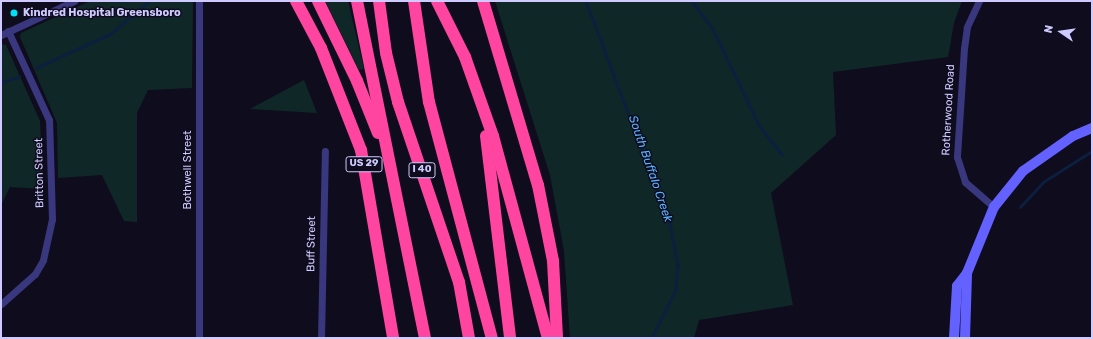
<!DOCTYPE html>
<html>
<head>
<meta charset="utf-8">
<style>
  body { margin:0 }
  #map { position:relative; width:1093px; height:339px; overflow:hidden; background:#0f0c1e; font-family:Rubik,sans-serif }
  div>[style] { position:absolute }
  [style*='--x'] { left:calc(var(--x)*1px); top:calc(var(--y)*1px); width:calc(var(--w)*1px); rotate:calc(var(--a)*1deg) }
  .green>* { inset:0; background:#0f2827 }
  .stream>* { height:2.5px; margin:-1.25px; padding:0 1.25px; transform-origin:1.25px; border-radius:1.25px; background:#0b1f3f }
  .street>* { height:7px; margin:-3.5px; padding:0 3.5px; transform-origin:3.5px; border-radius:3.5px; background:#39377e }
  .secondary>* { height:10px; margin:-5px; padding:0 5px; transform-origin:5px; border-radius:5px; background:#6361ff }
  .highway>* { height:12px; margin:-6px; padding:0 6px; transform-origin:6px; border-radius:6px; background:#ff45a0 }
  .dots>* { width:11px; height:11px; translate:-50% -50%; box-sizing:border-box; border:2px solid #0f0c1e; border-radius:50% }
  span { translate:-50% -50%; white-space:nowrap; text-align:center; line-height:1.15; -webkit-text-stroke:3px #0f0c1e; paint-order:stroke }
  .shield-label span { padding:1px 3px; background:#0f0c1e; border:1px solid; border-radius:3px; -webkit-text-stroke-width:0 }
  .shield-label { font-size:10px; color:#cfcaff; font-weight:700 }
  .poi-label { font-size:11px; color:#cfcaff; font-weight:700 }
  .left { translate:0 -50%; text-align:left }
  .street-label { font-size:11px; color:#cfcaff }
  .water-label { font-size:12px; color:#58b3ff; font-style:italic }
  .frame { position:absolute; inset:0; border:2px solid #cfcaff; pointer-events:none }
  .north { position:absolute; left:1041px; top:12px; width:40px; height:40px; -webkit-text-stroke:3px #0f0c1e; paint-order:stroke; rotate:283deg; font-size:11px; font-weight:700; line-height:16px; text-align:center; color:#cfcaff }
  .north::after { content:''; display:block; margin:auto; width:14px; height:18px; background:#cfcaff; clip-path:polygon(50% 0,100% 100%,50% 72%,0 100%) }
</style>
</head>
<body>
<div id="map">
  <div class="green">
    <i style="clip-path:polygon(90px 1px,193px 1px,192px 88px,148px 90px,137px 113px,137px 222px,124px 221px,102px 175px,58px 178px,57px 123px,20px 37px,21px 33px)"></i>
    <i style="clip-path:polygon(325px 1px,348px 1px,364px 69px,359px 70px)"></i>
    <i style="clip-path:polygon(495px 1px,962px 1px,954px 23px,948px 57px,833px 72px,836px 135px,771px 193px,793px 305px,699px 320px,694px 338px,570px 338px,564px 251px,550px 175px)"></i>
    <i style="clip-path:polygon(1px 44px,6px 45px,40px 121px,43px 189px,10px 187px,1px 205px)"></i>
    <i style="clip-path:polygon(304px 80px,317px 113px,250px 109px)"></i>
  </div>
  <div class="stream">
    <i style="--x:586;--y:1;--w:238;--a:69.4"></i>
    <i style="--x:670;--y:224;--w:42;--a:79"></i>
    <i style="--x:678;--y:265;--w:25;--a:95"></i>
    <i style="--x:676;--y:290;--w:54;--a:116.6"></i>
    <i style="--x:692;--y:1;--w:35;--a:53"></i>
    <i style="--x:713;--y:29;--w:106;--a:64.4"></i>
    <i style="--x:759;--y:125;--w:37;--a:52"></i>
    <i style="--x:36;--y:68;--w:81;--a:-24.7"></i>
    <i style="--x:110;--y:34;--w:51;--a:-40.2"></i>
    <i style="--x:1;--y:82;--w:19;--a:-16"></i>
    <i style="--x:1020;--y:207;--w:34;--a:-47"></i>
    <i style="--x:1043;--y:182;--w:58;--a:-32.3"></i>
  </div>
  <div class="street">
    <i style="--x:199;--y:1;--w:337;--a:90"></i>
    <i style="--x:979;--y:1;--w:29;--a:115"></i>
    <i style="--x:967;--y:27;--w:21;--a:98"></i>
    <i style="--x:964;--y:48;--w:109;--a:93.7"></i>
    <i style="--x:957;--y:157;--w:26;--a:72"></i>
    <i style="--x:965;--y:182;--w:38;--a:41"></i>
    <i style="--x:1;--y:35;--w:81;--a:-25"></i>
    <i style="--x:1;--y:304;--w:45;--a:-41.4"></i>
    <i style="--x:35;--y:274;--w:16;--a:-60"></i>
    <i style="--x:43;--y:260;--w:42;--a:-77.6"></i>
    <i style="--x:52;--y:219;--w:99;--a:-91.7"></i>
    <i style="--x:49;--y:120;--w:98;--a:-114.7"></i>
    <i style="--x:321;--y:338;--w:187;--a:-88.8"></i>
  </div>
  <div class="secondary">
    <i style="--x:954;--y:338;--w:52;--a:-86.7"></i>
    <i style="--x:957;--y:286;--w:16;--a:-52"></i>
    <i style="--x:967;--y:273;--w:71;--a:-67.8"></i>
    <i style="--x:994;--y:207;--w:46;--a:-51.1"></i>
    <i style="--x:1023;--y:171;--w:61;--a:-35"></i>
    <i style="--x:1073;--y:136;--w:21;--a:-23"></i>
    <i style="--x:965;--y:338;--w:65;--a:-88.2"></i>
  </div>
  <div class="highway">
    <i style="--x:296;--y:1;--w:53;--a:62"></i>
    <i style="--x:321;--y:48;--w:110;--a:68.6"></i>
    <i style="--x:361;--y:150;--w:191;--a:80.3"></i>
    <i style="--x:318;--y:1;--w:89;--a:64"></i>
    <i style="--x:357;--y:81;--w:56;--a:68"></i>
    <i style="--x:357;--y:1;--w:344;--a:78.6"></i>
    <i style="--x:379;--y:1;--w:52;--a:82.3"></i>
    <i style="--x:386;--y:53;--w:50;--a:76.2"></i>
    <i style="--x:398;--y:102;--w:190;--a:71.3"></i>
    <i style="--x:459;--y:282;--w:57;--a:79.9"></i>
    <i style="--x:414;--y:1;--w:102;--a:81.6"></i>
    <i style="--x:429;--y:102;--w:244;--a:75.1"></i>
    <i style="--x:437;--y:1;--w:63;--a:63.4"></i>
    <i style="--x:465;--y:57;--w:84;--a:70.5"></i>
    <i style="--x:493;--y:136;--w:209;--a:74.8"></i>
    <i style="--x:483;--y:1;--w:192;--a:73.4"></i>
    <i style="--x:538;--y:185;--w:77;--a:78.8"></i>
    <i style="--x:553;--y:261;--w:77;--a:87"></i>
    <i style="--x:486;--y:136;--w:203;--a:83.2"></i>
  </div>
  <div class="dots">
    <i style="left:14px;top:13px;background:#00dff4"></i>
  </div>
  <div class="shield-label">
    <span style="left:364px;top:164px">US 29</span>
    <span style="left:422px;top:170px">I 40</span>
  </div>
  <div class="poi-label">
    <span class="left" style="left:23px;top:13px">Kindred Hospital Greensboro</span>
  </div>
  <div class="street-label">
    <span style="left:949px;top:110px;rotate:-87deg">Rotherwood Road</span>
    <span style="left:188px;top:170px;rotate:-90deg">Bothwell Street</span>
    <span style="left:40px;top:173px;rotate:-91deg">Britton Street</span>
    <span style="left:312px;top:244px;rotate:-89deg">Buff Street</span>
  </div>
  <div class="water-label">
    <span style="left:650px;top:169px;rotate:71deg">South Buffalo Creek</span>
  </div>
  <div class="frame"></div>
  <div class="north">N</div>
</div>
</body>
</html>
